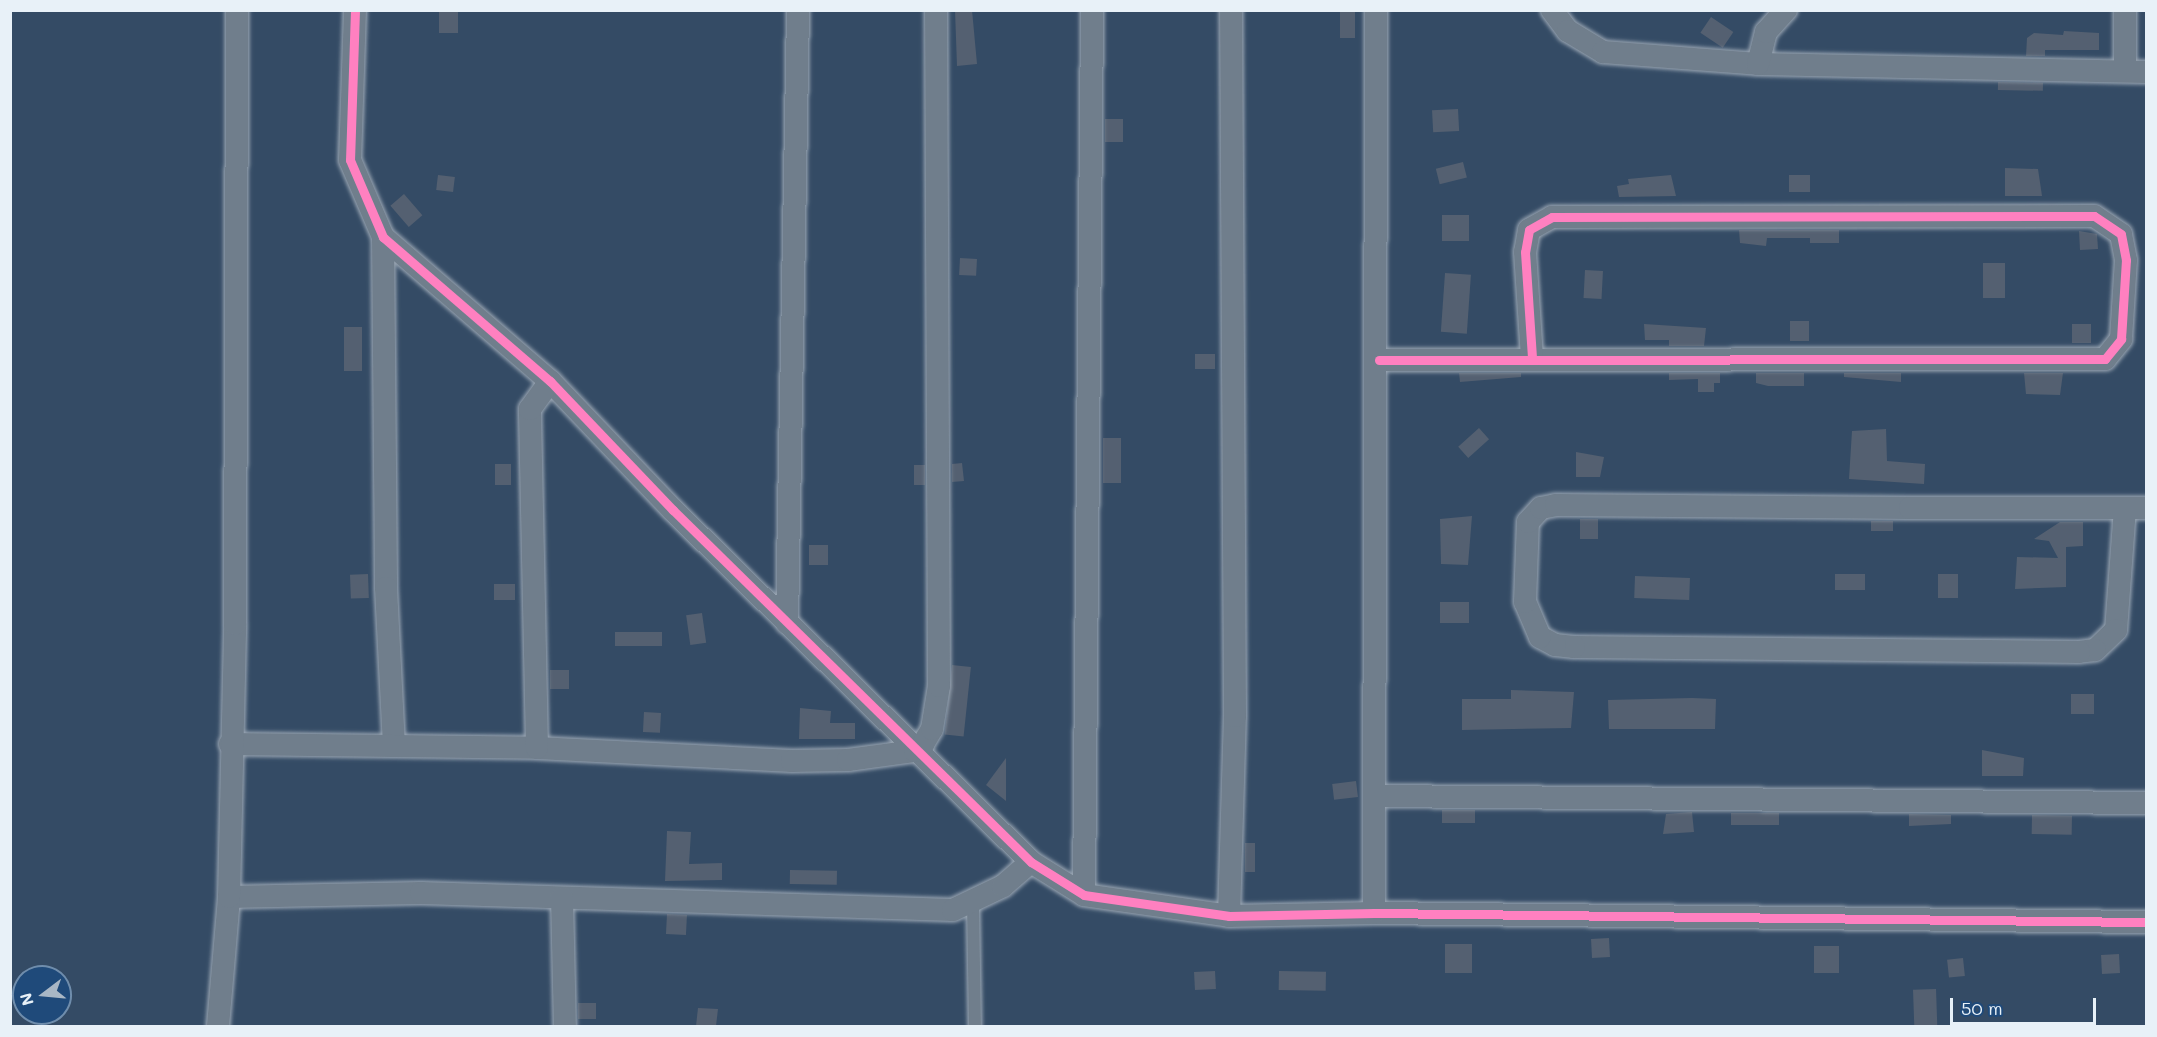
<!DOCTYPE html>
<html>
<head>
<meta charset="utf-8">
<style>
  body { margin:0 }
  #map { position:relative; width:2157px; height:1037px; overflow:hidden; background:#344b65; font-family:Mali,sans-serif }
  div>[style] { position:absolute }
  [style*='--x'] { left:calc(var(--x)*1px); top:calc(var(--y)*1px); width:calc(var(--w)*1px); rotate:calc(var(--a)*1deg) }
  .building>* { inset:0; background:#546071; transform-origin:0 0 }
  .roads { filter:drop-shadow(0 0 2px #9aa6b3) drop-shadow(0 0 2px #9aa6b3) }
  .service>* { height:12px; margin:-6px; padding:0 6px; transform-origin:6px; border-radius:6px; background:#707e8c }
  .minor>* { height:22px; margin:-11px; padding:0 11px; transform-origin:11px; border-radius:11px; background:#707e8c }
  .cycleway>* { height:9px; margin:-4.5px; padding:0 4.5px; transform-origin:4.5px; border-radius:4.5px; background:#ff80c0 }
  span { translate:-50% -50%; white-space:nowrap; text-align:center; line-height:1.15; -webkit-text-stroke:5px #1f4a7a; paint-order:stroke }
  .frame { position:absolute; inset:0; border:12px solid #e8f1f8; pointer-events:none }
  .north { position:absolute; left:12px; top:965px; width:60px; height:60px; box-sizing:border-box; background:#1f4a7a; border:2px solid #6f8dac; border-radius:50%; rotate:254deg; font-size:16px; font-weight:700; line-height:24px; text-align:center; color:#e8f1f8 }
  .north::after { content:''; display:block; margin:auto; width:21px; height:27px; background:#a9b7c5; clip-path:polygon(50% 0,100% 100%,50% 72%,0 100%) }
  .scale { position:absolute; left:1950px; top:998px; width:146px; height:27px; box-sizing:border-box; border:3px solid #e8f1f8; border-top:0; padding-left:8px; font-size:18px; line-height:21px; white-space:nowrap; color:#e8f1f8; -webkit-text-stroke:4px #1f4a7a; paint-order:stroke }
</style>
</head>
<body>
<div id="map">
  <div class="building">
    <i style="left:439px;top:10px;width:19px;height:23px"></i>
    <i style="clip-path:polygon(955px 10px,972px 10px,977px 64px,957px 66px)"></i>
    <i style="left:1340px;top:10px;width:15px;height:28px"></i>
    <i style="left:1711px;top:17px;width:27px;height:19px;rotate:34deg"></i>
    <i style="clip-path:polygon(2064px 31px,2099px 33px,2099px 50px,2045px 50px,2045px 56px,2026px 56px,2027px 38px,2034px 33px,2063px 35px)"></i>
    <i style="left:1998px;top:82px;width:45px;height:8px;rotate:1deg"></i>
    <i style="left:1458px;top:109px;width:22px;height:26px;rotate:87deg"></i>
    <i style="left:1105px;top:119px;width:18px;height:23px"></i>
    <i style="left:1463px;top:162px;width:16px;height:28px;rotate:76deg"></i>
    <i style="clip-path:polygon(2005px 168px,2038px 169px,2042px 196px,2005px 196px)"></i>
    <i style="left:438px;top:175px;width:17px;height:15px;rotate:7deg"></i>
    <i style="clip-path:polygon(1671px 175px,1676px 196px,1619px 197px,1617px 186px,1629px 184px,1628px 179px)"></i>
    <i style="left:1789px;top:175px;width:21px;height:17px"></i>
    <i style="left:404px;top:194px;width:28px;height:18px;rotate:49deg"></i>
    <i style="left:1469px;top:215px;width:26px;height:27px;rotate:90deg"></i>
    <i style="clip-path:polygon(1739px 230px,1839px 230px,1839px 243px,1810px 243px,1810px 238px,1767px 238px,1766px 246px,1740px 243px)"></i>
    <i style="clip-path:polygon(2079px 231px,2097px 234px,2098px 249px,2080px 250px)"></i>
    <i style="left:960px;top:258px;width:17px;height:17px;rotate:3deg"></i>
    <i style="left:1983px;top:263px;width:22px;height:35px"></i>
    <i style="left:1585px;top:270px;width:18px;height:28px;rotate:3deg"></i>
    <i style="left:1445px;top:273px;width:26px;height:59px;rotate:4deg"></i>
    <i style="left:1790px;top:321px;width:19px;height:20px"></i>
    <i style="clip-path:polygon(1644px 324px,1706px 328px,1704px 346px,1669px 346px,1669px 340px,1645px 340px)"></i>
    <i style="left:2072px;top:324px;width:19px;height:19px"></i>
    <i style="left:344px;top:327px;width:18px;height:44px"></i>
    <i style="left:1195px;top:354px;width:20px;height:15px"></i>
    <i style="clip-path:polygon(1459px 373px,1521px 373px,1521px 377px,1460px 382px)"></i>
    <i style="clip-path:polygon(1669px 373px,1720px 373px,1720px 383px,1714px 383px,1714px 392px,1698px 392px,1698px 379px,1669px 380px)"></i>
    <i style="clip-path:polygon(1756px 373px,1804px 373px,1804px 386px,1768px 386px,1756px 383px)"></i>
    <i style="clip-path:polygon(1844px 373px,1901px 373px,1901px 382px,1844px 377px)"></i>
    <i style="clip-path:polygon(2024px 373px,2063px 373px,2060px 395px,2026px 394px)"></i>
    <i style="left:1479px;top:428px;width:15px;height:28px;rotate:48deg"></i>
    <i style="clip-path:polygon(1886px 429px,1887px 461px,1925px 464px,1924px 484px,1849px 479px,1852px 431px)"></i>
    <i style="left:1103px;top:438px;width:18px;height:45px"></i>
    <i style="clip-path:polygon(1576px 452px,1604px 457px,1600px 477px,1576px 477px)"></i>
    <i style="clip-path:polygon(962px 463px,964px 481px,952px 482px,952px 464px)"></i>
    <i style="left:511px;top:464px;width:21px;height:16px;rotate:90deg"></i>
    <i style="left:914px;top:465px;width:11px;height:20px"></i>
    <i style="clip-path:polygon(1472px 516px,1468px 565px,1441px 564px,1440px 519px)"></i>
    <i style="left:1580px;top:519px;width:18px;height:20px"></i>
    <i style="left:1893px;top:521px;width:10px;height:22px;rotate:90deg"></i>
    <i style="clip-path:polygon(2060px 522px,2083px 522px,2083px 546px,2066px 547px,2066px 587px,2015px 589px,2017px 557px,2058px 558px,2049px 541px,2034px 539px)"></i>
    <i style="left:809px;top:545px;width:19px;height:20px"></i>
    <i style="left:368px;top:574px;width:24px;height:18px;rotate:88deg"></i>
    <i style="left:1865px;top:574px;width:16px;height:30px;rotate:90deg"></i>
    <i style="left:1938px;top:574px;width:20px;height:24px"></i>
    <i style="left:1635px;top:576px;width:55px;height:22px;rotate:2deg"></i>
    <i style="left:515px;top:584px;width:16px;height:21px;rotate:90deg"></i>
    <i style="left:1440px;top:602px;width:29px;height:21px"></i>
    <i style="left:702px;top:613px;width:30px;height:16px;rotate:82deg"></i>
    <i style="left:662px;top:632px;width:14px;height:47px;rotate:90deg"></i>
    <i style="left:952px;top:665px;width:19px;height:70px;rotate:6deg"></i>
    <i style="left:550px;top:670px;width:19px;height:19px"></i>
    <i style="clip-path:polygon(1511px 690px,1574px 692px,1571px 728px,1462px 730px,1462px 699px,1511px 699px)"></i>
    <i style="left:2071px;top:694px;width:23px;height:20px"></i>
    <i style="clip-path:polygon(1692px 698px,1716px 699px,1715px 729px,1609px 729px,1608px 700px)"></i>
    <i style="clip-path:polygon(800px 708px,831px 711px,830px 723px,855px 723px,855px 739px,799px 739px)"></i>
    <i style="left:644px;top:712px;width:17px;height:20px;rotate:3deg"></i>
    <i style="clip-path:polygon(1982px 750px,2024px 758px,2023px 776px,1982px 776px)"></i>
    <i style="clip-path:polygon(1006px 758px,1006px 801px,986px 785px)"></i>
    <i style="left:1356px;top:781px;width:16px;height:24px;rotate:83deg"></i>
    <i style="left:1442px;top:810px;width:33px;height:13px"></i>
    <i style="clip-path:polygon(1692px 812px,1694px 832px,1663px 834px,1666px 814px)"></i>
    <i style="left:1731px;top:813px;width:48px;height:12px"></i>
    <i style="clip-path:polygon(1909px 814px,1951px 815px,1951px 824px,1909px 826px)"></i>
    <i style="left:2032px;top:815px;width:40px;height:19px;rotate:1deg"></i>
    <i style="clip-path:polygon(667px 831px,691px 832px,689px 864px,722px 863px,722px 880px,665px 881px)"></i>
    <i style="left:1245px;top:843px;width:10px;height:29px"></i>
    <i style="left:790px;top:870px;width:47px;height:14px;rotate:1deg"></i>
    <i style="left:667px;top:914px;width:20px;height:20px;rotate:3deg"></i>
    <i style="left:1609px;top:938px;width:19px;height:18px;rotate:87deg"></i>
    <i style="left:1445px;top:944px;width:27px;height:29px"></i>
    <i style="left:1814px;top:946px;width:25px;height:27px"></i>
    <i style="left:2119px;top:954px;width:19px;height:18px;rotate:87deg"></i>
    <i style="left:1963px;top:958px;width:18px;height:16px;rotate:84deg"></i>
    <i style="left:1215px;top:971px;width:18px;height:21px;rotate:87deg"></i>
    <i style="left:1279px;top:971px;width:47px;height:19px;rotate:1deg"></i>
    <i style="left:1936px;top:989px;width:37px;height:23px;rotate:88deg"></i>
    <i style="left:578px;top:1003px;width:18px;height:16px"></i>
    <i style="clip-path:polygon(698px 1008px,718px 1009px,716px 1026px,696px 1026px)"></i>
  </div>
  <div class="roads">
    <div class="service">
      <i style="--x:973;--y:903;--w:123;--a:89.1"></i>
    </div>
    <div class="minor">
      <i style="--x:355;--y:10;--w:150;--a:91.9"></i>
      <i style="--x:350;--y:160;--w:84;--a:66.8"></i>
      <i style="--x:383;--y:237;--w:221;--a:40.8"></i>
      <i style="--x:550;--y:381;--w:178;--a:46.4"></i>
      <i style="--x:673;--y:510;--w:502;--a:44.52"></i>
      <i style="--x:1031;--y:862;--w:62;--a:31.9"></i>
      <i style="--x:1084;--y:895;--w:147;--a:8.2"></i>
      <i style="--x:1229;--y:916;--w:145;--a:-1.2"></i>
      <i style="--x:1374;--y:913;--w:772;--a:0.67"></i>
      <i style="--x:1552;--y:10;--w:26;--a:53"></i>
      <i style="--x:1568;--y:31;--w:41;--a:31"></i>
      <i style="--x:1603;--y:52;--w:155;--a:4.4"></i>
      <i style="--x:1758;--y:64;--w:388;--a:1.2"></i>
      <i style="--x:2125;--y:10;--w:61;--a:90"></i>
      <i style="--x:1758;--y:64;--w:33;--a:-76"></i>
      <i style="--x:1766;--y:32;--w:30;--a:-48"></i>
      <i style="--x:383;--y:237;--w:351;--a:89.5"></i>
      <i style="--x:386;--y:588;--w:157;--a:87.1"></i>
      <i style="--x:1379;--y:360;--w:726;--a:-0.08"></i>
      <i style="--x:2105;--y:359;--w:26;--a:-51"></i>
      <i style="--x:2121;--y:339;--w:79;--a:-86.4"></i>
      <i style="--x:2126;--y:260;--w:26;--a:-101"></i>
      <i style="--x:2121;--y:234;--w:32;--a:-146"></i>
      <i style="--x:2094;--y:216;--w:542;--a:179.89"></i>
      <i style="--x:1552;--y:217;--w:26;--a:151"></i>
      <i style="--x:1529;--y:230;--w:22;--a:100"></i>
      <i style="--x:1525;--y:252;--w:105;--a:86.2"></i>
      <i style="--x:2125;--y:508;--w:122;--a:94.2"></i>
      <i style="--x:2116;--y:630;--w:29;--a:136"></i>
      <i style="--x:2095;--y:650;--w:16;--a:173"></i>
      <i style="--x:2079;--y:652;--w:505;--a:-179.43"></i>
      <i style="--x:1574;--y:647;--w:19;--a:-174"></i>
      <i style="--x:1555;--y:645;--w:17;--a:-152"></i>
      <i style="--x:1540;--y:637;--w:38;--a:-113"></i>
      <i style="--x:1525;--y:602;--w:80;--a:-87.9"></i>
      <i style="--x:1528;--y:522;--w:19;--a:-47"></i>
      <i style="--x:1541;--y:508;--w:15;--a:-11"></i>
      <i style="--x:1556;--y:505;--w:354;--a:0.5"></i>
      <i style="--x:1910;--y:508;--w:236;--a:0"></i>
      <i style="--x:787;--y:623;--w:613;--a:-88.97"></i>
      <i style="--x:230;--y:744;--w:307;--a:0.7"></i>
      <i style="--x:537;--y:748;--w:255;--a:2.9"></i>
      <i style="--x:792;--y:761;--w:56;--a:-1"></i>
      <i style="--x:848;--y:760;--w:68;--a:-7.7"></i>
      <i style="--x:915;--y:751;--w:11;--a:-41"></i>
      <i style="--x:923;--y:744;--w:17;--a:-59"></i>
      <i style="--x:932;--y:729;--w:44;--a:-80.8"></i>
      <i style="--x:939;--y:686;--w:676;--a:-90.25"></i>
      <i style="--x:537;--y:748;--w:339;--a:-91.2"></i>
      <i style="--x:530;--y:409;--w:34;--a:-54"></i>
      <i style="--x:1376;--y:796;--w:770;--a:0.52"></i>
      <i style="--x:1084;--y:895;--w:885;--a:-89.48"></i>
      <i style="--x:229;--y:897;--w:192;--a:-1.2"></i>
      <i style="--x:421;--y:893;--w:532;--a:1.83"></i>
      <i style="--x:953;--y:910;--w:55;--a:-25.6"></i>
      <i style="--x:1003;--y:886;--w:37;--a:-41"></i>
      <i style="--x:562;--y:898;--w:128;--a:88.7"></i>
      <i style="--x:1374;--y:913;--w:903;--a:-89.87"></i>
      <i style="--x:1229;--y:916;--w:200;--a:-88.3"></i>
      <i style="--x:1235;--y:716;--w:706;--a:-90.32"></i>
      <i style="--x:218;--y:1026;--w:129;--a:-85.1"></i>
      <i style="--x:229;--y:897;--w:273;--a:-88.7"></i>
      <i style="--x:235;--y:624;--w:614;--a:-89.81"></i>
    </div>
  </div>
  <div class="cycleway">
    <i style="--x:355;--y:10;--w:150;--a:91.9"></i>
    <i style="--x:350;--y:160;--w:84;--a:66.8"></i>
    <i style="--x:383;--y:237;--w:221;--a:40.8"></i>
    <i style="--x:550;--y:381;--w:178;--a:46.4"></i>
    <i style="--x:673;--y:510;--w:502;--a:44.52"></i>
    <i style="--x:1031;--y:862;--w:62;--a:31.9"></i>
    <i style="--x:1084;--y:895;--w:147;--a:8.2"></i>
    <i style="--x:1229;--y:916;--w:145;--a:-1.2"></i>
    <i style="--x:1374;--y:913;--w:772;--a:0.67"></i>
    <i style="--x:1379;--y:360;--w:726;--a:-0.08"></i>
    <i style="--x:2105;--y:359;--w:26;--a:-51"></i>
    <i style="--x:2121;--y:339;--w:79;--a:-86.4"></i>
    <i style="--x:2126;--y:260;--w:26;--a:-101"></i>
    <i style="--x:2121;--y:234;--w:32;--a:-146"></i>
    <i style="--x:2094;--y:216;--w:542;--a:179.89"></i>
    <i style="--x:1552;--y:217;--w:26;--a:151"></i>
    <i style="--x:1529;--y:230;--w:22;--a:100"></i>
    <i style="--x:1525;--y:252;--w:105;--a:86.2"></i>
  </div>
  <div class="frame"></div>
  <div class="north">N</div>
  <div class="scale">50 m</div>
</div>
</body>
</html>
